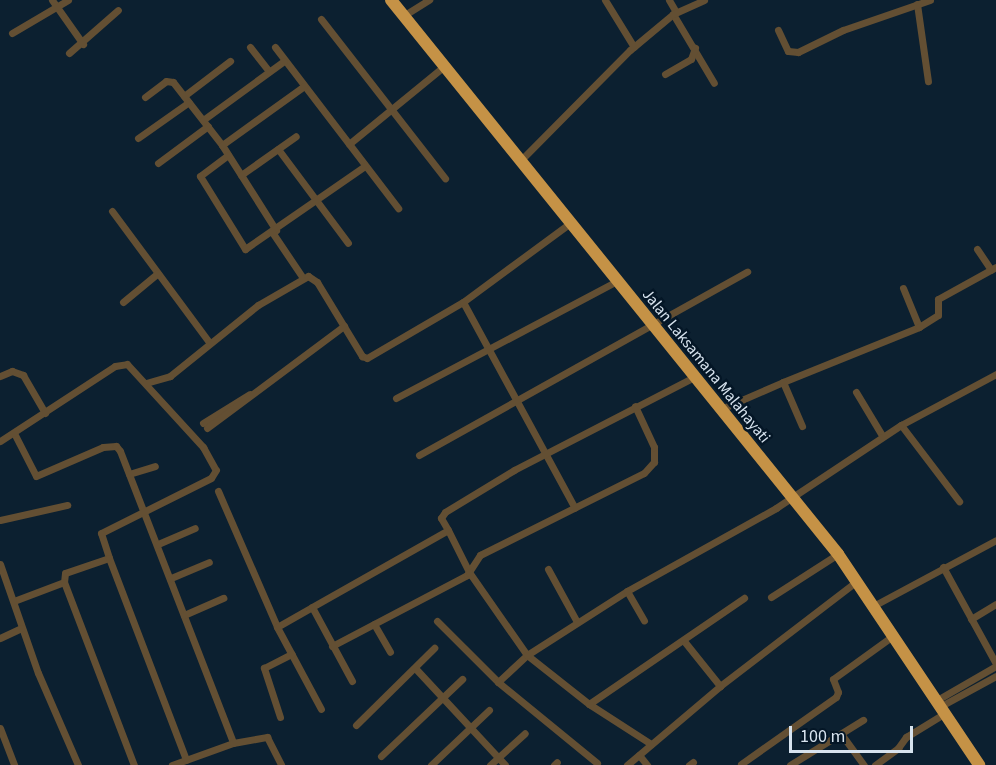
<!DOCTYPE html>
<html>
<head>
<meta charset="utf-8">
<style>
  body { margin:0 }
  #map { position:relative; width:996px; height:765px; overflow:hidden; background:#0c2030; font-family:"Source Sans 3",sans-serif }
  div>[style] { position:absolute }
  [style*='--x'] { left:calc(var(--x)*1px); top:calc(var(--y)*1px); width:calc(var(--w)*1px); rotate:calc(var(--a)*1deg) }
  .street>* { height:7px; margin:-3.5px; padding:0 3.5px; transform-origin:3.5px; border-radius:3.5px; background:#634f33 }
  .highway>* { height:12px; margin:-6px; padding:0 6px; transform-origin:6px; border-radius:6px; background:#c59246 }
  span { translate:-50% -50%; white-space:nowrap; text-align:center; line-height:1.15; -webkit-text-stroke:5px #041626; paint-order:stroke }
  .street-label { font-size:16px; color:#d7e3ee }
  .scale { position:absolute; left:789px; top:726px; width:124px; height:27px; box-sizing:border-box; border:3px solid #d7e3ee; border-top:0; padding-left:8px; font-size:18px; line-height:21px; white-space:nowrap; color:#d7e3ee; -webkit-text-stroke:4px #041626; paint-order:stroke }
</style>
</head>
<body>
<div id="map">
  <div class="street">
    <i style="--x:52;--y:0;--w:54;--a:54.8"></i>
    <i style="--x:605;--y:0;--w:55;--a:58.3"></i>
    <i style="--x:669;--y:0;--w:14;--a:60"></i>
    <i style="--x:917;--y:4;--w:78;--a:81.9"></i>
    <i style="--x:673;--y:14;--w:80;--a:59.3"></i>
    <i style="--x:403;--y:16;--w:31;--a:-32"></i>
    <i style="--x:321;--y:19;--w:202;--a:52.1"></i>
    <i style="--x:778;--y:30;--w:23;--a:65"></i>
    <i style="--x:788;--y:51;--w:10;--a:6"></i>
    <i style="--x:798;--y:52;--w:50;--a:-26.1"></i>
    <i style="--x:843;--y:30;--w:92;--a:-19"></i>
    <i style="--x:12;--y:33;--w:65;--a:-30.5"></i>
    <i style="--x:250;--y:47;--w:31;--a:52"></i>
    <i style="--x:275;--y:47;--w:203;--a:52.6"></i>
    <i style="--x:69;--y:53;--w:65;--a:-41.3"></i>
    <i style="--x:665;--y:74;--w:30;--a:-30"></i>
    <i style="--x:691;--y:59;--w:12;--a:-70"></i>
    <i style="--x:184;--y:96;--w:58;--a:-37.3"></i>
    <i style="--x:145;--y:97;--w:26;--a:-37"></i>
    <i style="--x:166;--y:81;--w:7;--a:8"></i>
    <i style="--x:173;--y:82;--w:80;--a:52.1"></i>
    <i style="--x:222;--y:145;--w:101;--a:57.6"></i>
    <i style="--x:203;--y:120;--w:100;--a:-36.1"></i>
    <i style="--x:138;--y:138;--w:62;--a:-35.2"></i>
    <i style="--x:349;--y:144;--w:122;--a:-39.3"></i>
    <i style="--x:222;--y:145;--w:101;--a:-35.7"></i>
    <i style="--x:278;--y:149;--w:117;--a:53.3"></i>
    <i style="--x:228;--y:155;--w:35;--a:143"></i>
    <i style="--x:200;--y:176;--w:86;--a:58.3"></i>
    <i style="--x:245;--y:249;--w:146;--a:-34.7"></i>
    <i style="--x:520;--y:161;--w:156;--a:-45.3"></i>
    <i style="--x:630;--y:50;--w:56;--a:-39.9"></i>
    <i style="--x:673;--y:14;--w:34;--a:-24"></i>
    <i style="--x:158;--y:163;--w:62;--a:-36.5"></i>
    <i style="--x:241;--y:175;--w:67;--a:-35.3"></i>
    <i style="--x:112;--y:211;--w:163;--a:53.5"></i>
    <i style="--x:272;--y:232;--w:55;--a:56"></i>
    <i style="--x:977;--y:249;--w:25;--a:56"></i>
    <i style="--x:903;--y:288;--w:42;--a:67.7"></i>
    <i style="--x:123;--y:302;--w:45;--a:-39.6"></i>
    <i style="--x:463;--y:302;--w:234;--a:61.5"></i>
    <i style="--x:0;--y:376;--w:13;--a:-23"></i>
    <i style="--x:12;--y:371;--w:12;--a:20"></i>
    <i style="--x:23;--y:375;--w:44;--a:59.9"></i>
    <i style="--x:783;--y:382;--w:147;--a:-22"></i>
    <i style="--x:919;--y:327;--w:22;--a:-32"></i>
    <i style="--x:938;--y:315;--w:16;--a:-90"></i>
    <i style="--x:938;--y:299;--w:66;--a:-28.9"></i>
    <i style="--x:146;--y:383;--w:25;--a:-16"></i>
    <i style="--x:170;--y:376;--w:113;--a:-38.9"></i>
    <i style="--x:258;--y:305;--w:58;--a:-30.1"></i>
    <i style="--x:308;--y:276;--w:11;--a:34"></i>
    <i style="--x:317;--y:282;--w:87;--a:58.7"></i>
    <i style="--x:362;--y:356;--w:5;--a:22"></i>
    <i style="--x:367;--y:358;--w:111;--a:-30.3"></i>
    <i style="--x:463;--y:302;--w:133;--a:-36.4"></i>
    <i style="--x:856;--y:392;--w:52;--a:59"></i>
    <i style="--x:396;--y:398;--w:250;--a:-27.9"></i>
    <i style="--x:721;--y:409;--w:68;--a:-23.5"></i>
    <i style="--x:783;--y:382;--w:48;--a:66.6"></i>
    <i style="--x:203;--y:423;--w:55;--a:-31.7"></i>
    <i style="--x:901;--y:425;--w:96;--a:52.7"></i>
    <i style="--x:207;--y:428;--w:171;--a:-36.7"></i>
    <i style="--x:14;--y:433;--w:48;--a:62.9"></i>
    <i style="--x:36;--y:476;--w:73;--a:-23.4"></i>
    <i style="--x:103;--y:447;--w:13;--a:-4"></i>
    <i style="--x:116;--y:446;--w:6;--a:51"></i>
    <i style="--x:120;--y:451;--w:313;--a:68.8"></i>
    <i style="--x:233;--y:743;--w:65;--a:160.2"></i>
    <i style="--x:0;--y:441;--w:137;--a:-33.1"></i>
    <i style="--x:115;--y:366;--w:12;--a:-9"></i>
    <i style="--x:127;--y:364;--w:113;--a:47.5"></i>
    <i style="--x:203;--y:447;--w:26;--a:61"></i>
    <i style="--x:216;--y:470;--w:9;--a:122"></i>
    <i style="--x:211;--y:478;--w:123;--a:153.4"></i>
    <i style="--x:101;--y:533;--w:26;--a:72"></i>
    <i style="--x:109;--y:558;--w:46;--a:161.2"></i>
    <i style="--x:65;--y:573;--w:9;--a:96"></i>
    <i style="--x:64;--y:582;--w:53;--a:159.2"></i>
    <i style="--x:419;--y:455;--w:376;--a:-29.2"></i>
    <i style="--x:129;--y:474;--w:27;--a:-17"></i>
    <i style="--x:218;--y:491;--w:148;--a:66.5"></i>
    <i style="--x:277;--y:627;--w:93;--a:61.8"></i>
    <i style="--x:0;--y:520;--w:69;--a:-12.6"></i>
    <i style="--x:448;--y:530;--w:14;--a:-120"></i>
    <i style="--x:441;--y:518;--w:7;--a:-56"></i>
    <i style="--x:445;--y:512;--w:81;--a:-31.3"></i>
    <i style="--x:514;--y:470;--w:203;--a:-27.3"></i>
    <i style="--x:158;--y:544;--w:40;--a:-23.4"></i>
    <i style="--x:109;--y:558;--w:216;--a:69.1"></i>
    <i style="--x:0;--y:564;--w:115;--a:70.8"></i>
    <i style="--x:38;--y:673;--w:100;--a:66.5"></i>
    <i style="--x:943;--y:567;--w:111;--a:61.3"></i>
    <i style="--x:548;--y:569;--w:60;--a:61.3"></i>
    <i style="--x:171;--y:578;--w:41;--a:-22.8"></i>
    <i style="--x:64;--y:582;--w:196;--a:69.1"></i>
    <i style="--x:627;--y:591;--w:34;--a:60"></i>
    <i style="--x:771;--y:597;--w:80;--a:-32.7"></i>
    <i style="--x:875;--y:605;--w:137;--a:-28.2"></i>
    <i style="--x:184;--y:615;--w:43;--a:-23.6"></i>
    <i style="--x:971;--y:619;--w:29;--a:-31"></i>
    <i style="--x:437;--y:621;--w:86;--a:45"></i>
    <i style="--x:498;--y:682;--w:40;--a:-43"></i>
    <i style="--x:527;--y:655;--w:79;--a:38.3"></i>
    <i style="--x:589;--y:704;--w:74;--a:32.8"></i>
    <i style="--x:374;--y:624;--w:32;--a:60"></i>
    <i style="--x:277;--y:627;--w:40;--a:-29.7"></i>
    <i style="--x:0;--y:638;--w:23;--a:-25"></i>
    <i style="--x:684;--y:641;--w:58;--a:51.3"></i>
    <i style="--x:332;--y:646;--w:153;--a:-27.7"></i>
    <i style="--x:467;--y:575;--w:24;--a:-57"></i>
    <i style="--x:480;--y:555;--w:183;--a:-26.6"></i>
    <i style="--x:644;--y:473;--w:15;--a:-48"></i>
    <i style="--x:654;--y:462;--w:15;--a:-90"></i>
    <i style="--x:654;--y:447;--w:45;--a:-114.9"></i>
    <i style="--x:415;--y:668;--w:132;--a:47.1"></i>
    <i style="--x:352;--y:681;--w:84;--a:-118.4"></i>
    <i style="--x:312;--y:607;--w:156;--a:-29.5"></i>
    <i style="--x:448;--y:530;--w:47;--a:63.4"></i>
    <i style="--x:469;--y:572;--w:101;--a:55.1"></i>
    <i style="--x:527;--y:655;--w:119;--a:-32.6"></i>
    <i style="--x:627;--y:591;--w:171;--a:-29.1"></i>
    <i style="--x:776;--y:508;--w:150;--a:-33.6"></i>
    <i style="--x:901;--y:425;--w:108;--a:-28.2"></i>
    <i style="--x:498;--y:682;--w:128;--a:39.3"></i>
    <i style="--x:937;--y:700;--w:68;--a:-30"></i>
    <i style="--x:589;--y:704;--w:188;--a:-34.4"></i>
    <i style="--x:941;--y:706;--w:63;--a:-28.6"></i>
    <i style="--x:280;--y:717;--w:52;--a:-108.1"></i>
    <i style="--x:264;--y:668;--w:31;--a:-27"></i>
    <i style="--x:356;--y:725;--w:110;--a:-44.6"></i>
    <i style="--x:0;--y:728;--w:40;--a:69"></i>
    <i style="--x:842;--y:735;--w:37;--a:54"></i>
    <i style="--x:233;--y:743;--w:35;--a:-10"></i>
    <i style="--x:267;--y:737;--w:31;--a:63"></i>
    <i style="--x:639;--y:755;--w:13;--a:51"></i>
    <i style="--x:381;--y:756;--w:112;--a:-43.5"></i>
    <i style="--x:741;--y:764;--w:116;--a:-35.2"></i>
    <i style="--x:836;--y:697;--w:5;--a:-68"></i>
    <i style="--x:838;--y:692;--w:14;--a:-111"></i>
    <i style="--x:833;--y:679;--w:75;--a:-35.8"></i>
    <i style="--x:431;--y:765;--w:80;--a:-43.5"></i>
    <i style="--x:490;--y:765;--w:47;--a:-42.4"></i>
    <i style="--x:554;--y:765;--w:4;--a:-45"></i>
    <i style="--x:627;--y:765;--w:122;--a:-40.3"></i>
    <i style="--x:720;--y:686;--w:173;--a:-37.5"></i>
    <i style="--x:689;--y:765;--w:5;--a:-37"></i>
    <i style="--x:790;--y:765;--w:86;--a:-31.7"></i>
    <i style="--x:875;--y:765;--w:29;--a:-36"></i>
    <i style="--x:898;--y:748;--w:14;--a:-54"></i>
    <i style="--x:906;--y:737;--w:46;--a:-31.6"></i>
  </div>
  <div class="highway">
    <i style="--x:391;--y:0;--w:712;--a:51.1"></i>
    <i style="--x:838;--y:554;--w:254;--a:56.2"></i>
  </div>
  <div class="street-label">
    <span style="left:706px;top:366px;rotate:51deg">Jalan Laksamana Malahayati</span>
  </div>
  <div class="scale">100 m</div>
</div>
</body>
</html>
